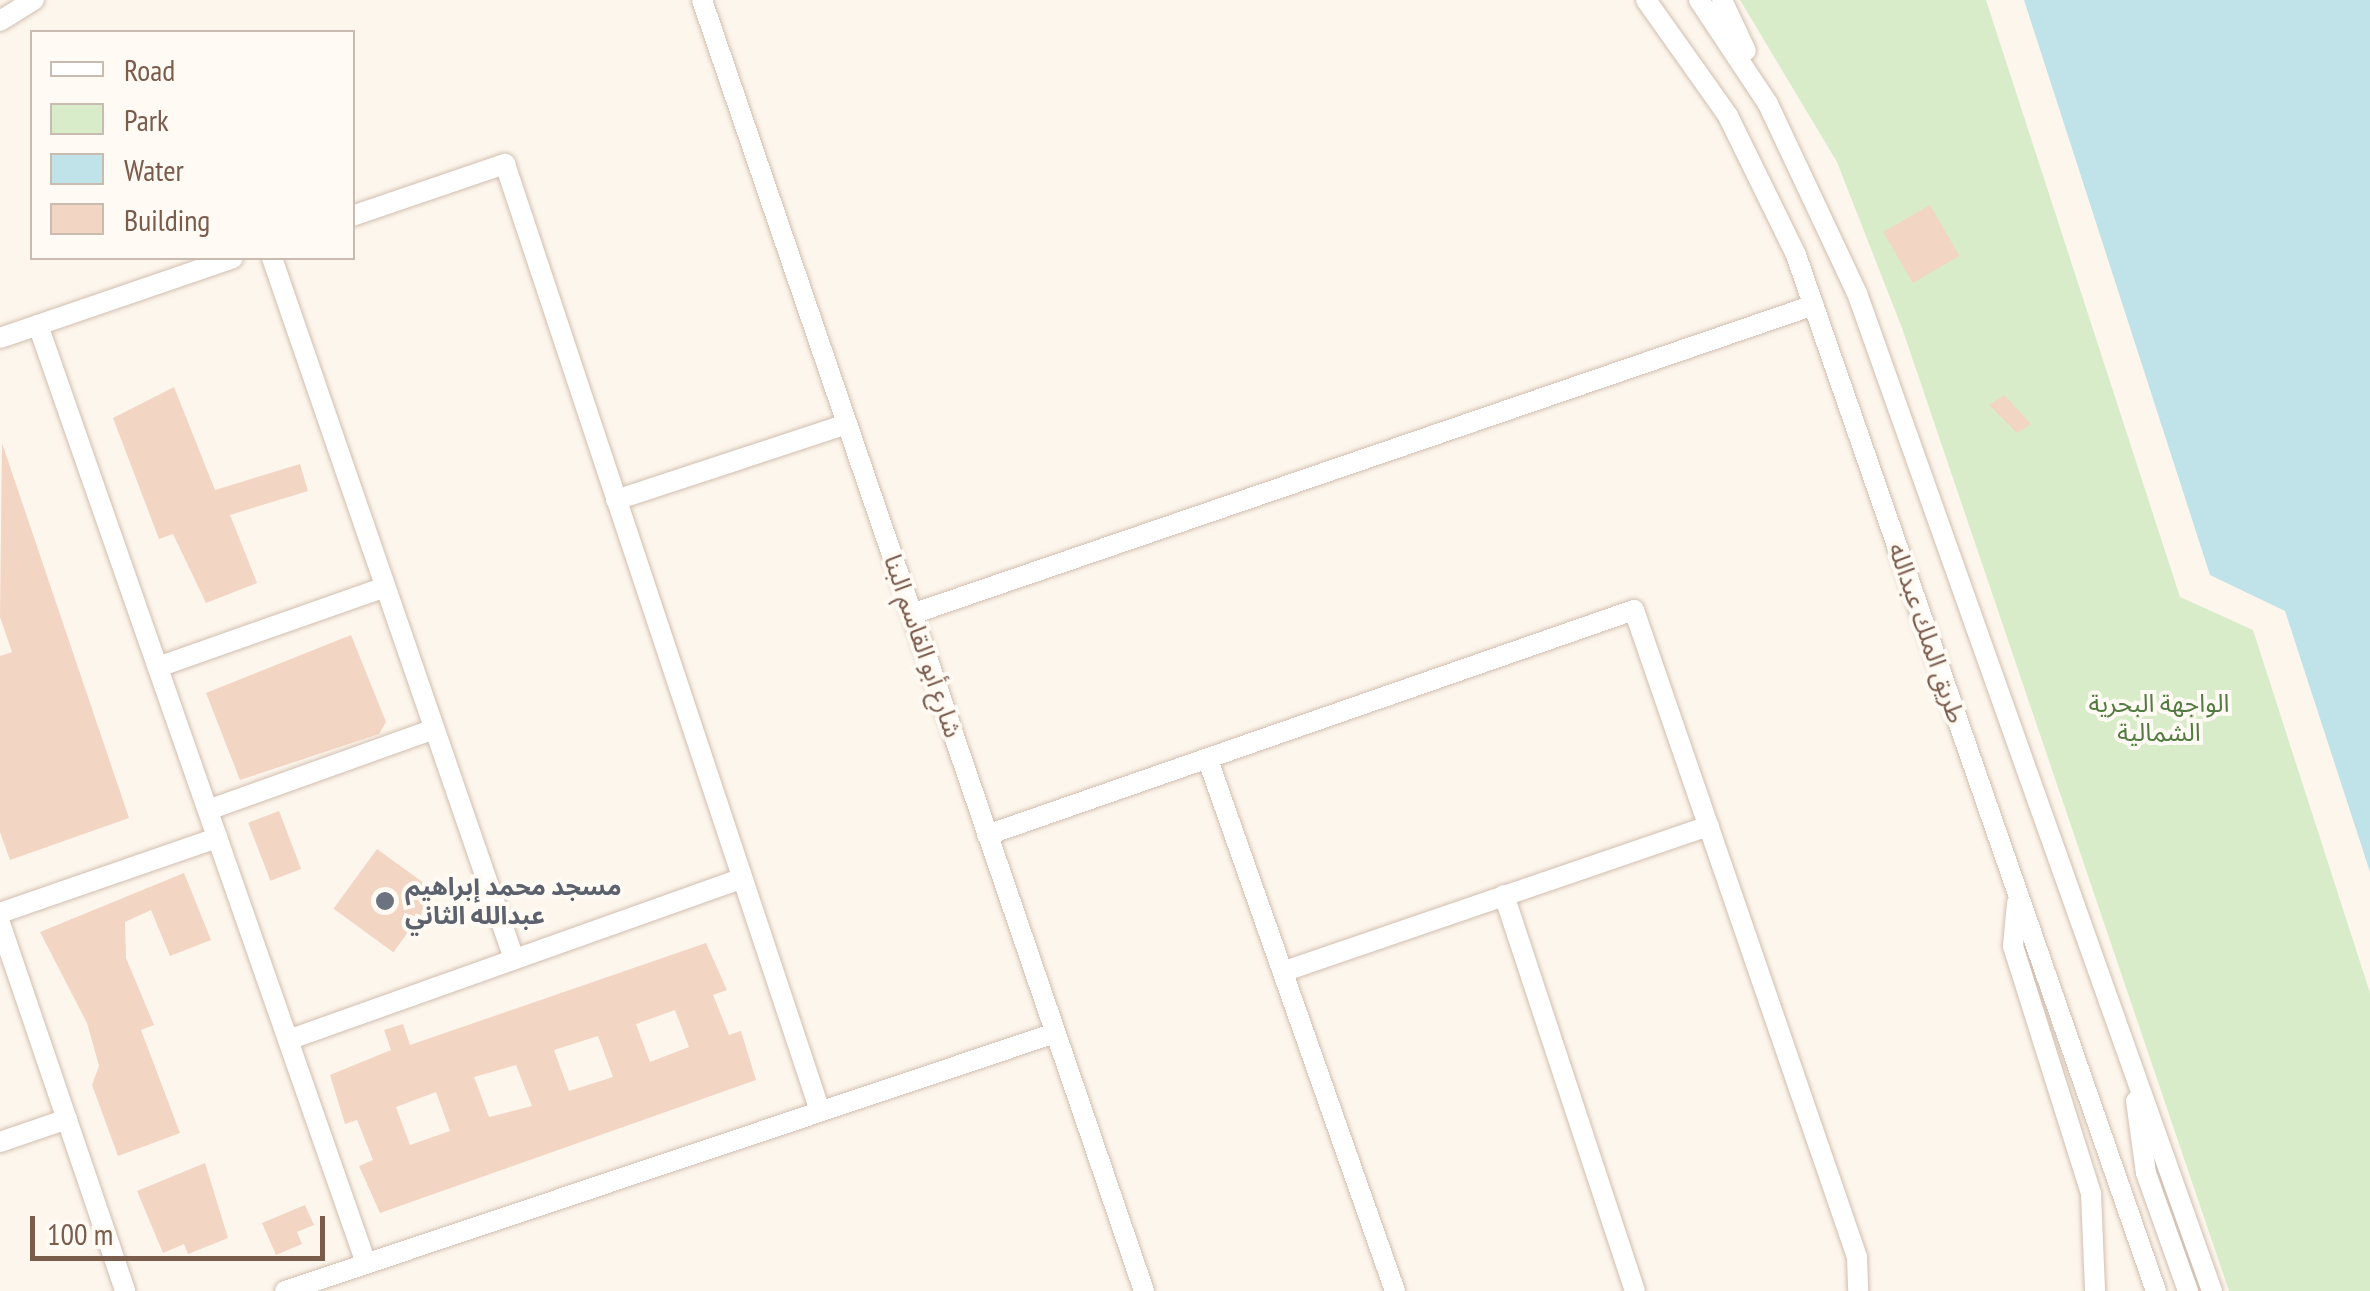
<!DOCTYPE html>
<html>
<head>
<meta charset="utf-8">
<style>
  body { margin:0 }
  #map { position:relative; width:2370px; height:1291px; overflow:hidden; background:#fdf6ec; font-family:"PT Sans Narrow","Noto Sans Arabic",sans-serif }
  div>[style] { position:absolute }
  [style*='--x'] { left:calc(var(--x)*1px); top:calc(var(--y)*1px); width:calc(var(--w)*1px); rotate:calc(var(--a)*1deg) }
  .green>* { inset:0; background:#d8ecc9 }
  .water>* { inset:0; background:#bfe3e8 }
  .building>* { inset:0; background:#f3d5c3; transform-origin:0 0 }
  .roads { filter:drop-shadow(0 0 2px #d1beb0) drop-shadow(0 0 2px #d1beb0) }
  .minor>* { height:20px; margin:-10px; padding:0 10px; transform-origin:10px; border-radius:10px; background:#fff }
  .dots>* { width:28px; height:28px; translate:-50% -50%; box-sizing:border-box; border:5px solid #fffaf3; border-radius:50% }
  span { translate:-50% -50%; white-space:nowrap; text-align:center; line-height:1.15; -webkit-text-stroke:8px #fffaf3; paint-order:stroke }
  .street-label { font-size:25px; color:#7a5c4d }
  .park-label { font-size:25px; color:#537a41 }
  .worship-label { font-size:25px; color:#5b616d; font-weight:700 }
  .left { translate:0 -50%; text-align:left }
  .legend { position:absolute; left:30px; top:30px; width:325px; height:230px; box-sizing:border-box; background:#fffaf3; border:2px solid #cabbb1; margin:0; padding:12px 18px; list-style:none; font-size:30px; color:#7a5c4d }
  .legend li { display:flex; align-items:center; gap:20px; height:50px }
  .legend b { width:50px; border:2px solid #cabbb1 }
  .scale { position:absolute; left:30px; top:1216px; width:295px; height:45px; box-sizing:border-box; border:5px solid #7a5c4d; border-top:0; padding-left:12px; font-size:30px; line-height:35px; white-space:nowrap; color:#7a5c4d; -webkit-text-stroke:8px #fffaf3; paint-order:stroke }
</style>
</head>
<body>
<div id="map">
  <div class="green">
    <i style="clip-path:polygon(1740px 0,1986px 0,2180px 597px,2253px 630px,2370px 993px,2370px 1291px,2229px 1291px,1902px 328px,1837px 162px)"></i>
  </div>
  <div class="water">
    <i style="clip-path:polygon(2024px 0,2370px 0,2370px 872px,2285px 611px,2210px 575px)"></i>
  </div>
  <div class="building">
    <i style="left:1930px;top:205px;width:59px;height:54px;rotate:60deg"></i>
    <i style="clip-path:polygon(174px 387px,215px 490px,300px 464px,308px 491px,230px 515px,257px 583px,206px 603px,173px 534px,159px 539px,113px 418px)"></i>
    <i style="clip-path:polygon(2004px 395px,2031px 424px,2017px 433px,1989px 405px)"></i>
    <i style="clip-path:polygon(2px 443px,129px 818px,10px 860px,0 832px,0 656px,12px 652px,0 617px)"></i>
    <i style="clip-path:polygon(351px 635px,386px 722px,379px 734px,240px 780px,206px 693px)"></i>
    <i style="left:279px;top:811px;width:62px;height:33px;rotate:69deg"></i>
    <i style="left:377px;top:849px;width:74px;height:74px;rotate:36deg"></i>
    <i style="clip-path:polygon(184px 873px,211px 940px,170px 956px,151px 910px,125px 922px,126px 958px,154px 1025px,141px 1030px,180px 1133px,118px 1156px,92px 1085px,99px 1066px,87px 1023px,40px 932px)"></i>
    <i style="clip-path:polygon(evenodd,706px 943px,727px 990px,713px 995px,729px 1035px,741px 1031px,756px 1080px,380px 1213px,359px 1166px,373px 1160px,357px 1120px,345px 1124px,330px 1075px,391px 1050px,384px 1030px,403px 1024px,410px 1045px,706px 943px,675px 1010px,689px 1047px,650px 1062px,636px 1024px,675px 1010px,706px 943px,598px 1036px,613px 1077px,569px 1091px,554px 1050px,598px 1036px,706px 943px,516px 1065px,532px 1106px,489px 1117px,474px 1077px,516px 1065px,706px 943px,436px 1092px,450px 1131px,410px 1145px,396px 1107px,436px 1092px)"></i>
    <i style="clip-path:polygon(205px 1163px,228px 1238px,188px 1254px,184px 1244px,163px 1253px,137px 1191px)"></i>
    <i style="clip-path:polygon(305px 1205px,314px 1225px,297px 1232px,302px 1244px,276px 1255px,262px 1223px)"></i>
  </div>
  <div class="roads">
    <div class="minor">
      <i style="--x:702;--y:0;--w:1365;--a:71.1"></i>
      <i style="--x:1646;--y:0;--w:142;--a:54.7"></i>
      <i style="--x:1728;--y:116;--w:155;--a:63.9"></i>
      <i style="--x:1796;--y:255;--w:1097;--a:70.84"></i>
      <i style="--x:1699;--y:0;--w:125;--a:56.4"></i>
      <i style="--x:1768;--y:104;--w:209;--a:64.8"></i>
      <i style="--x:1857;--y:293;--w:1059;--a:70.42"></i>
      <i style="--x:1722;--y:0;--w:56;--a:64.8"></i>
      <i style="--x:0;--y:21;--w:40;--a:-32"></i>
      <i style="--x:352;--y:216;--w:162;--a:-18.8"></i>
      <i style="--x:505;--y:164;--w:998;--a:71.6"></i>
      <i style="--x:272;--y:258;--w:742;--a:70.95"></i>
      <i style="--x:38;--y:325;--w:994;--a:70.73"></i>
      <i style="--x:0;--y:338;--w:246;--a:-18.9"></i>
      <i style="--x:616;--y:500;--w:243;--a:-18.2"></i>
      <i style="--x:912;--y:614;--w:953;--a:-18.91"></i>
      <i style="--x:158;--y:667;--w:241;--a:-19.4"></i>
      <i style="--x:1208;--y:760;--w:563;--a:70.6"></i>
      <i style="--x:208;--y:810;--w:240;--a:-19.7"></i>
      <i style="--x:987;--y:835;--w:685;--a:-19.18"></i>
      <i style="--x:1634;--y:610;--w:684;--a:70.98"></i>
      <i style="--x:1857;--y:1257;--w:34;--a:88"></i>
      <i style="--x:1504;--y:895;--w:417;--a:71.7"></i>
      <i style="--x:2017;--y:903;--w:43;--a:95.3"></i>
      <i style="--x:2013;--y:946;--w:260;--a:72.5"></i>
      <i style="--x:2091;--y:1194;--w:97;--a:87.6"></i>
      <i style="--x:0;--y:913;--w:230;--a:-19.1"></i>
      <i style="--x:0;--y:923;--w:389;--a:71.2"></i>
      <i style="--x:1285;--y:971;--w:448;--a:-18.9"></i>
      <i style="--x:288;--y:1040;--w:482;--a:-19.6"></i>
      <i style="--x:2136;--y:1101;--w:73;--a:82.1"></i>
      <i style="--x:2146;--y:1173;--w:125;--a:70.4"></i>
      <i style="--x:0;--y:1142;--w:71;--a:-18.9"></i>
      <i style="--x:285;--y:1291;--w:812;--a:-18.52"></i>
    </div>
  </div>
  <div class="dots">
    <i style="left:385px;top:901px;background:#6b7280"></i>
  </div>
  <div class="street-label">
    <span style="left:1927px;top:633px;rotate:71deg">طريق الملك عبدالله</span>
    <span style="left:923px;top:646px;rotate:71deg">شارع أبو القاسم البنا</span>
  </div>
  <div class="park-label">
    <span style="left:2159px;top:718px">الواجهة البحرية<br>الشمالية</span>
  </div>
  <div class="worship-label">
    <span class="left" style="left:405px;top:901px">مسجد محمد إبراهيم<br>عبدالله الثاني</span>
  </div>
  <ul class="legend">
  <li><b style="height:12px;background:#fff"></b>Road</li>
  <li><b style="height:28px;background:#d8ecc9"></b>Park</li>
  <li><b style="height:28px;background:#bfe3e8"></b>Water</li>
  <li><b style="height:28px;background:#f3d5c3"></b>Building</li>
  </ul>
  <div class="scale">100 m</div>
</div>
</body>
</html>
